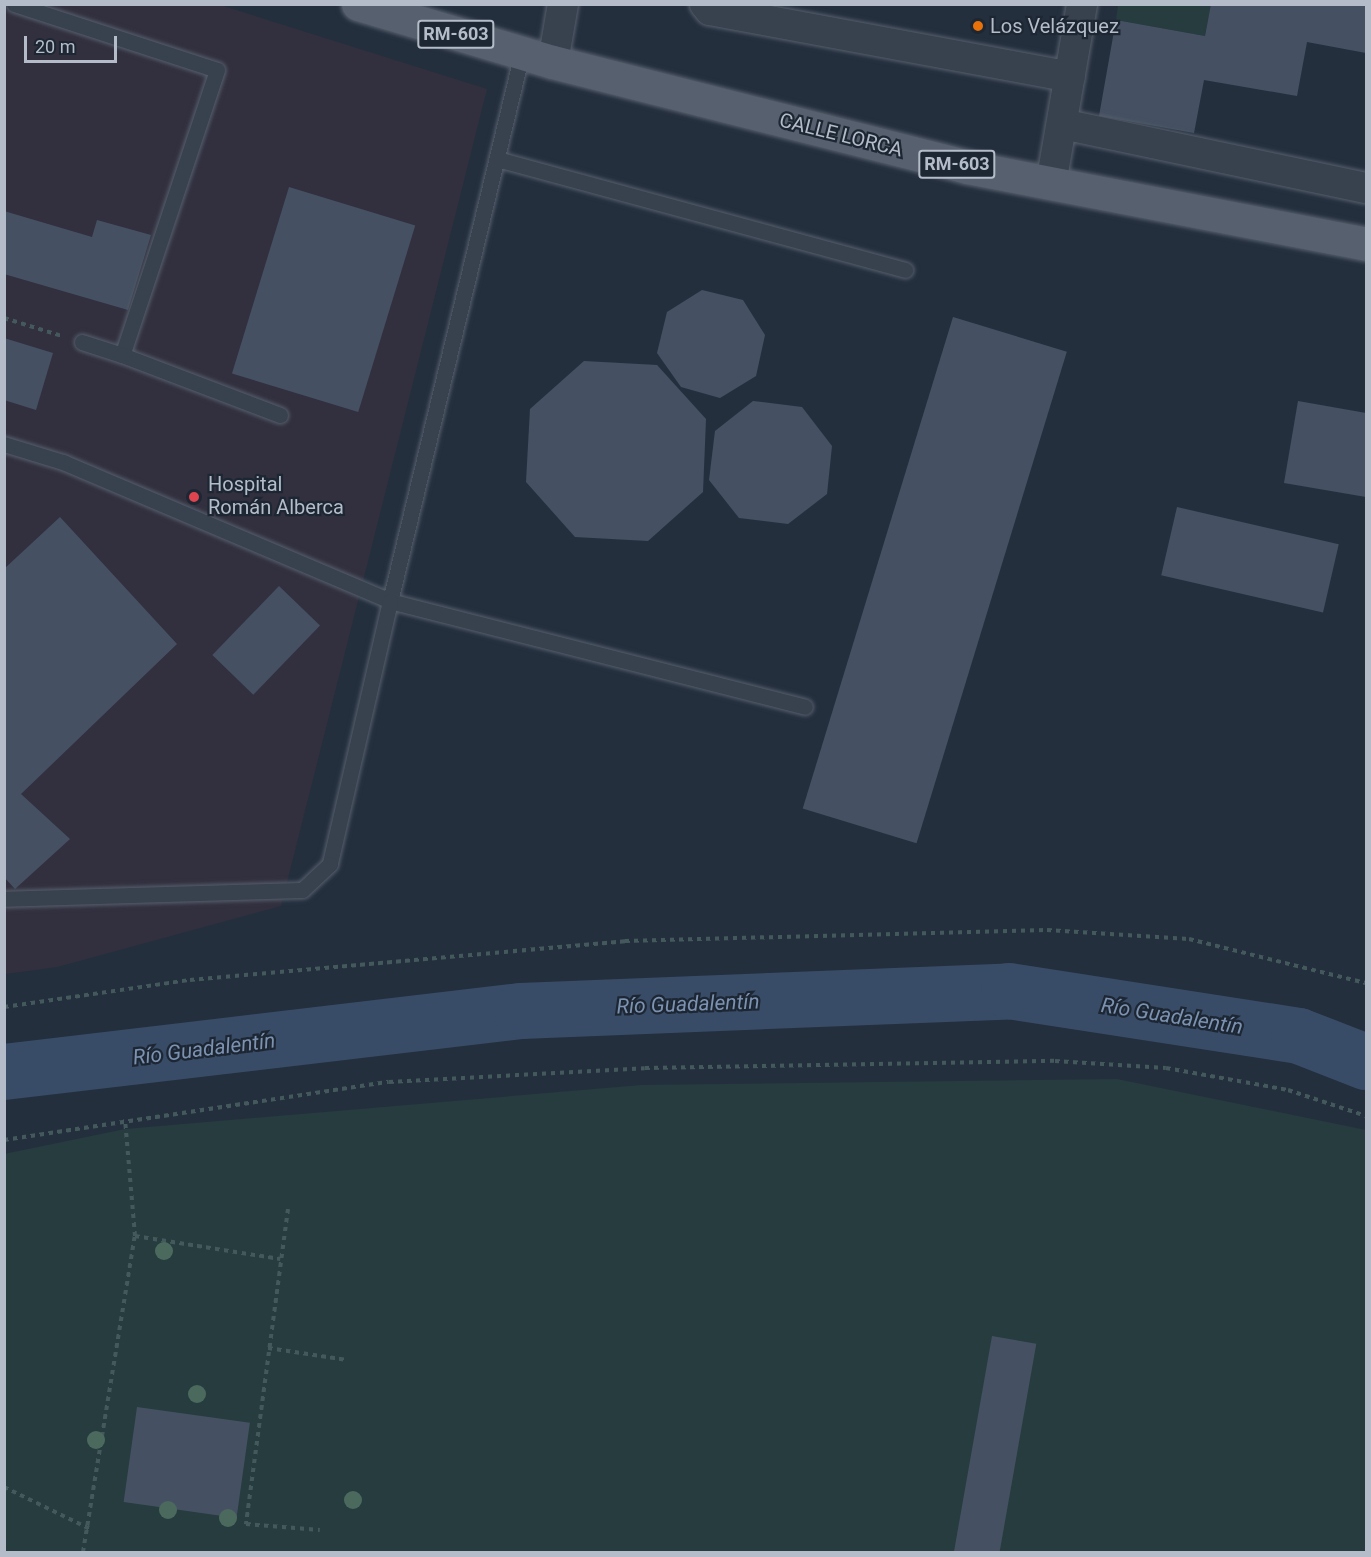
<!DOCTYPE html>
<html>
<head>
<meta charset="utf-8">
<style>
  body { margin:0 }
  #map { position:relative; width:1371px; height:1557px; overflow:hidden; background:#242f3e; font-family:Roboto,sans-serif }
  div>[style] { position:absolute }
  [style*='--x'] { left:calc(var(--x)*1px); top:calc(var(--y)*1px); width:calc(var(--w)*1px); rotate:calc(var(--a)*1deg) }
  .medical>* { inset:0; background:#32303f }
  .green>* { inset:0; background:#263c3f }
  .river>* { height:56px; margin:-28px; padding:0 28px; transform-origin:28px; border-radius:28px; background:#394c67 }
  .building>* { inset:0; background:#455162; transform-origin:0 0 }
  .path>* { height:4px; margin-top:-2px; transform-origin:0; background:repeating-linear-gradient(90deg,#44595c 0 4.5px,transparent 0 9px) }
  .roads { filter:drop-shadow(0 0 2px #565f6c) drop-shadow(0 0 2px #565f6c) }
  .service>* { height:15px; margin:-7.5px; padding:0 7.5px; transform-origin:7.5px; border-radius:7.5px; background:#38414e }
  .minor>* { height:30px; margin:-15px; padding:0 15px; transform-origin:15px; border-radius:15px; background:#38414e }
  .primary>* { height:33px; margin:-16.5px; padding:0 16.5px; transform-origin:16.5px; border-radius:16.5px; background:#56606e }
  .trees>* { width:18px; height:18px; margin:-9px; border-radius:50%; background:#4b6a5d }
  .dots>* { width:16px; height:16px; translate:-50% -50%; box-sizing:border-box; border:3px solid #1d2633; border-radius:50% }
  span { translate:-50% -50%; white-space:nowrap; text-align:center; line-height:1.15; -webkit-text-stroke:4.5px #1d2633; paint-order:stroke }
  .shield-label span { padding:2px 4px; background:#1d2633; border:2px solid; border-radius:4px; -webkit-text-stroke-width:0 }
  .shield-label { font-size:18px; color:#b4bcc9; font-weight:700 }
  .poi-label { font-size:20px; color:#b4bcc9 }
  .left { translate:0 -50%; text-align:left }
  .street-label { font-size:20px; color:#b4bcc9 }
  .water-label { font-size:21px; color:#7c92b1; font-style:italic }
  .frame { position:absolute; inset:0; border:6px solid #b4bcc9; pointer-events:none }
  .scale { position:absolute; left:24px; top:36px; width:93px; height:27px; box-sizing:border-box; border:3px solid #b4bcc9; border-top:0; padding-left:8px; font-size:18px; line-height:21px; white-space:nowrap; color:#b4bcc9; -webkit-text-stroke:4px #1d2633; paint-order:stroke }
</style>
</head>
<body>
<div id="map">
  <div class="medical">
    <i style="clip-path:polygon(4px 5px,220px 5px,487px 89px,281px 906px,57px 967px,5px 974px)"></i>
  </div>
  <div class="green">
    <i style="clip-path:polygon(1118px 5px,1211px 5px,1205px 36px,1116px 20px)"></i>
    <i style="clip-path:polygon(1117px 1079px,1366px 1130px,1366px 1552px,5px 1552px,4px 1154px,125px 1129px,641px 1085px)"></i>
  </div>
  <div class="river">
    <i style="--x:4;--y:1072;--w:521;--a:-6.73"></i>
    <i style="--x:521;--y:1011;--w:488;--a:-2.3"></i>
    <i style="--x:1009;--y:991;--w:293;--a:8.8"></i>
    <i style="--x:1299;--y:1036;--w:72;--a:21.2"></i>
  </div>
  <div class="building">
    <i style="clip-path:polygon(1211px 4px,1366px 4px,1366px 53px,1307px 42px,1297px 96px,1204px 80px,1194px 133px,1099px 116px,1116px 20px,1205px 36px)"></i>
    <i style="left:289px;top:187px;width:132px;height:195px;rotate:17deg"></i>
    <i style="clip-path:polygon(4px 211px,92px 237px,97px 220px,151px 235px,128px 310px,4px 274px)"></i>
    <i style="clip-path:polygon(702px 290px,743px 300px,765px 335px,756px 376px,720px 398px,681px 387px,657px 353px,667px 312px)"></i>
    <i style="left:953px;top:317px;width:119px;height:514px;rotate:17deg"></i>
    <i style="clip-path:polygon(4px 338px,53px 353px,36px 410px,4px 400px)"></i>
    <i style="clip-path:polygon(584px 361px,657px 365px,706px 419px,703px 492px,648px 541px,575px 537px,526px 482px,530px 409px)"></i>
    <i style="clip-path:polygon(753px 401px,802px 407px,832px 446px,827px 494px,788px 524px,739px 518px,709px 480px,715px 431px)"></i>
    <i style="clip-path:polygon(1298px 401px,1366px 413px,1366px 497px,1284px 483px)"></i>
    <i style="left:1177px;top:507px;width:166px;height:70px;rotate:13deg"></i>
    <i style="clip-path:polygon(60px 517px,177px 644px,21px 794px,70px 839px,15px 889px,4px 877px,4px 569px)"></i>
    <i style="left:279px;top:586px;width:57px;height:96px;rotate:44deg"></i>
    <i style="left:992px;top:1336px;width:45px;height:219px;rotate:10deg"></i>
    <i style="left:137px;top:1407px;width:114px;height:96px;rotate:8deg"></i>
  </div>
  <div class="path">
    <i style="--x:4;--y:318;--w:61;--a:17.2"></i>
    <i style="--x:4;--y:1007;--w:188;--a:-8.3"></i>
    <i style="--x:190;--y:980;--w:437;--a:-5.1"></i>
    <i style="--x:625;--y:941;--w:422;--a:-1.5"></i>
    <i style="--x:1047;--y:930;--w:142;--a:3.6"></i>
    <i style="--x:1189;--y:939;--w:182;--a:14"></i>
    <i style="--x:4;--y:1140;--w:389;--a:-8.6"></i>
    <i style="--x:389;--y:1082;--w:256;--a:-3.1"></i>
    <i style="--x:645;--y:1068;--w:410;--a:-1"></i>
    <i style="--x:1055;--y:1061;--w:111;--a:3.6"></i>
    <i style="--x:1166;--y:1068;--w:124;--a:10.2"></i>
    <i style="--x:1288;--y:1090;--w:82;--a:18.4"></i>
    <i style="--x:288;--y:1209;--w:318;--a:97.6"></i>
    <i style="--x:246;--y:1524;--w:74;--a:4.6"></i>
    <i style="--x:135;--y:1236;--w:147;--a:9"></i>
    <i style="--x:268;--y:1348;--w:80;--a:8.6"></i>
    <i style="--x:4;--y:1487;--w:96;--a:26"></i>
    <i style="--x:83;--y:1552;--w:320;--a:-80.7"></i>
    <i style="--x:135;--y:1236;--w:117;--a:-94.9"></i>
  </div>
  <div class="roads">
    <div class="service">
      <i style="--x:14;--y:4;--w:213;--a:18"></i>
      <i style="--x:217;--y:70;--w:300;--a:108.4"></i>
      <i style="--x:122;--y:355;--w:42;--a:-162"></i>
      <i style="--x:522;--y:53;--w:564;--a:103.54"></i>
      <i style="--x:390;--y:601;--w:428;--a:14.3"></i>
      <i style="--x:497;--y:159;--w:423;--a:15.2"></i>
      <i style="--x:122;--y:355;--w:169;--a:20.8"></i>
      <i style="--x:4;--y:444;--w:62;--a:17"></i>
      <i style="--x:63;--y:462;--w:355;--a:23"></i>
      <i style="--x:390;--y:601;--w:270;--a:102.9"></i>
      <i style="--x:330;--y:864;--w:38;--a:137"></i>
      <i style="--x:302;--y:890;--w:298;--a:178.3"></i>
    </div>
    <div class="minor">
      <i style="--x:705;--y:4;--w:8;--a:50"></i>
      <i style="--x:710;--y:10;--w:366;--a:10.5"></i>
      <i style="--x:553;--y:62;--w:59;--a:-80.2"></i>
      <i style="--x:1062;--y:124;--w:311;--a:11.9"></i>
      <i style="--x:1051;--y:184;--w:183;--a:-80.2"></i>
    </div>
    <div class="primary">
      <i style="--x:358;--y:4;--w:203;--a:16.6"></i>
      <i style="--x:553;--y:62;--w:427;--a:14.2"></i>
      <i style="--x:967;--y:167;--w:406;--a:10.9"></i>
    </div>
  </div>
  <div class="trees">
    <i style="left:164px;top:1251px"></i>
    <i style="left:197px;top:1394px"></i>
    <i style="left:96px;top:1440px"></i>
    <i style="left:353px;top:1500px"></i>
    <i style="left:168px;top:1510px"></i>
    <i style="left:228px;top:1518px"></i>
  </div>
  <div class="dots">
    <i style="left:978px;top:26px;background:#e8710a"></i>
    <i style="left:194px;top:497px;background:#e0444e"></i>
  </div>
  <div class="shield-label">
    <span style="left:456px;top:34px">RM-603</span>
    <span style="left:957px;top:164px">RM-603</span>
  </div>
  <div class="poi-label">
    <span class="left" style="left:990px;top:26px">Los Velázquez</span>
    <span class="left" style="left:208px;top:496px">Hospital<br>Román Alberca</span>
  </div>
  <div class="street-label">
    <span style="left:841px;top:135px;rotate:14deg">CALLE LORCA</span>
  </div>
  <div class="water-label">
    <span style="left:688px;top:1004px;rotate:-2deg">Río Guadalentín</span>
    <span style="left:1172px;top:1016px;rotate:9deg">Río Guadalentín</span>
    <span style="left:204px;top:1049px;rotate:-7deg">Río Guadalentín</span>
  </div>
  <div class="frame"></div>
  <div class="scale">20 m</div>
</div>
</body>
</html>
